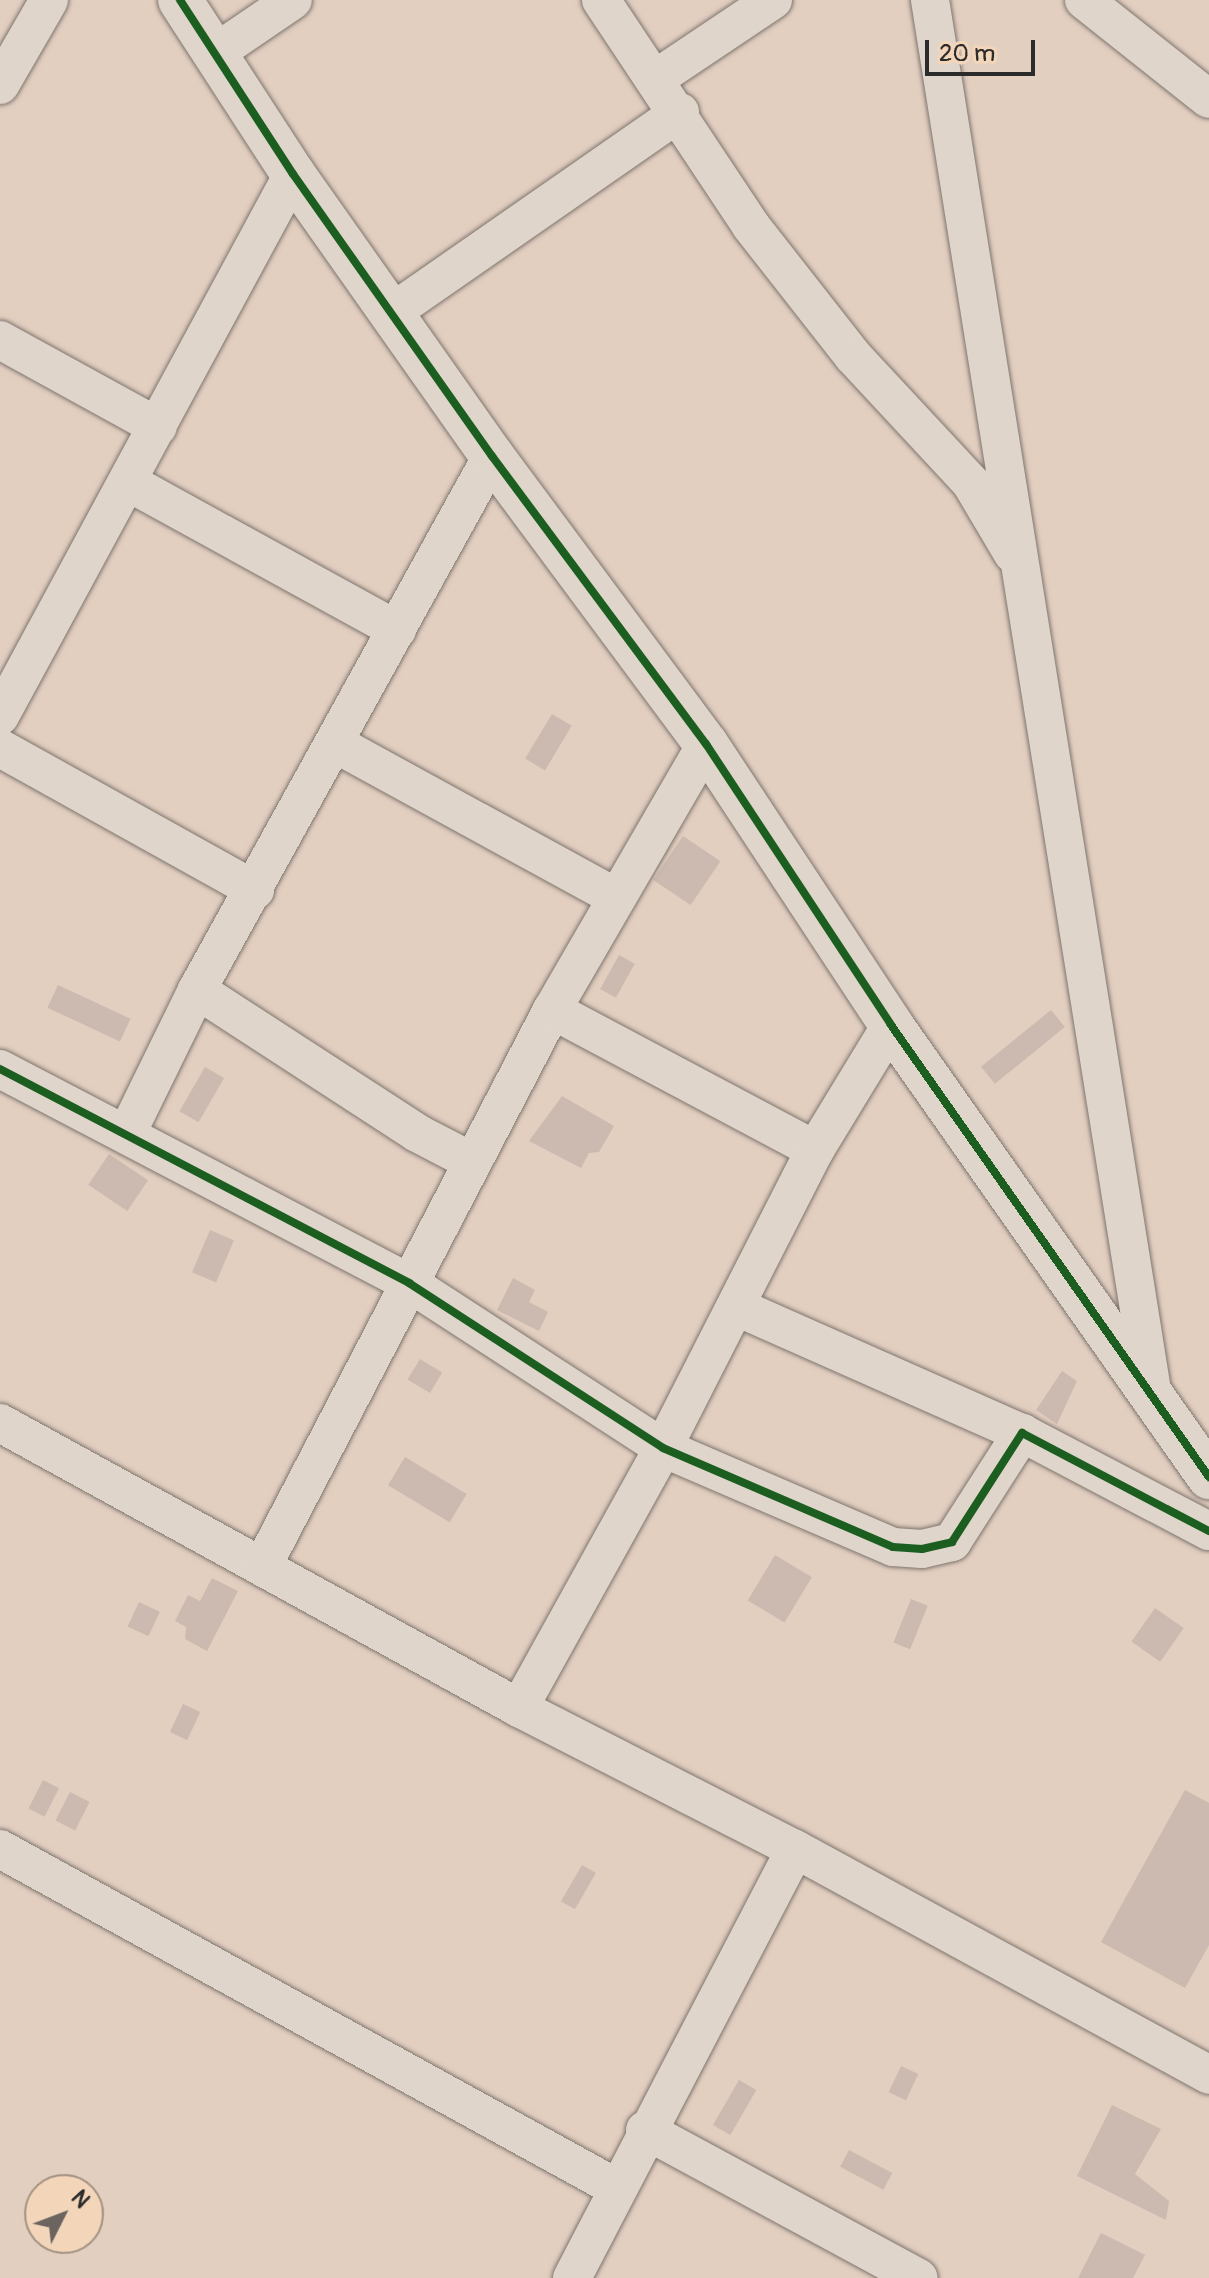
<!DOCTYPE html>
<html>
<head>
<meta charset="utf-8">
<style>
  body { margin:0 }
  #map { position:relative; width:1209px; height:2278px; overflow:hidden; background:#e3cfc0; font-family:Pangolin,sans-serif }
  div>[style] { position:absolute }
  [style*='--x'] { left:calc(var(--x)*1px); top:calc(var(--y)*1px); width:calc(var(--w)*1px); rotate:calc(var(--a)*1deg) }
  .building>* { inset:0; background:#ccb9af; transform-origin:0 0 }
  .roads { filter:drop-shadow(0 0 2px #7e756e) drop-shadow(0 0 2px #7e756e) }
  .street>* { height:38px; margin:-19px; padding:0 19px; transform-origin:19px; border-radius:19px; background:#e0d5cb }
  .secondary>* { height:44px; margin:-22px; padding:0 22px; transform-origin:22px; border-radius:22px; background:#e0d5cb }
  .cycleway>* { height:8px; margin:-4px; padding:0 4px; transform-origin:4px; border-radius:4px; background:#1b5e20 }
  span { translate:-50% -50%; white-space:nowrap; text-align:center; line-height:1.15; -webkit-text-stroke:6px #f3d6ba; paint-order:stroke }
  .north { position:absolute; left:24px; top:2174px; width:80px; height:80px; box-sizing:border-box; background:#f3d6ba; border:2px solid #a39281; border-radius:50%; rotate:48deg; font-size:22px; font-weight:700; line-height:32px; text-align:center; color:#2b2b2b }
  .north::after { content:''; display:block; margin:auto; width:28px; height:36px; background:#6b645f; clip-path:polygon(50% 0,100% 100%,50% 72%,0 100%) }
  .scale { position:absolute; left:925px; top:40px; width:110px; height:36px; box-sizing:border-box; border:4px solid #2b2b2b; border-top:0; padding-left:10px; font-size:24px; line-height:28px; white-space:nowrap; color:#2b2b2b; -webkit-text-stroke:6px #f3d6ba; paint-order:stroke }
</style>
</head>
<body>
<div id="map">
  <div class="building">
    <i style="left:552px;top:714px;width:23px;height:52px;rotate:31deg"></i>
    <i style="left:683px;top:836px;width:45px;height:53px;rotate:34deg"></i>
    <i style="left:619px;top:955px;width:18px;height:39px;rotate:29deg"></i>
    <i style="left:58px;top:985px;width:80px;height:25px;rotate:25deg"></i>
    <i style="left:1051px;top:1010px;width:22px;height:90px;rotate:51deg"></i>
    <i style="left:205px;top:1067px;width:22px;height:51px;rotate:30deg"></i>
    <i style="clip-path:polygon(562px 1096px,614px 1126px,599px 1152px,589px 1153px,581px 1168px,529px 1141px)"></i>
    <i style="left:109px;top:1154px;width:47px;height:37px;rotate:34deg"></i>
    <i style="left:210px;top:1230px;width:26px;height:46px;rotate:23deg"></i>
    <i style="clip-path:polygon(513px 1278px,535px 1290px,529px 1302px,548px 1312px,539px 1331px,497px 1310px)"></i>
    <i style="left:420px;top:1359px;width:26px;height:24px;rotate:31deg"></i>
    <i style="clip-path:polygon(1062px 1371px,1077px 1381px,1057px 1424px,1036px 1410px)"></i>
    <i style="left:405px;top:1457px;width:72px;height:33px;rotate:31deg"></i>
    <i style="left:775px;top:1555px;width:43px;height:53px;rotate:31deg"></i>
    <i style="clip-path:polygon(212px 1578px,238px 1591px,207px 1651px,185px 1639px,186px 1627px,175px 1621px,188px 1595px,200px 1601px)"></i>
    <i style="left:911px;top:1599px;width:18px;height:47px;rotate:22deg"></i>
    <i style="left:139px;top:1602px;width:23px;height:27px;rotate:25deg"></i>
    <i style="left:1155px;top:1608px;width:35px;height:41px;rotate:35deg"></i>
    <i style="left:183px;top:1704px;width:19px;height:31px;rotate:25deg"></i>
    <i style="left:43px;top:1780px;width:18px;height:32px;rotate:27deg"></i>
    <i style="clip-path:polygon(1185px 1790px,1209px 1803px,1209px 1945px,1185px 1988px,1101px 1942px)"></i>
    <i style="left:70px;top:1792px;width:22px;height:32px;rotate:27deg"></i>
    <i style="left:582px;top:1865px;width:16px;height:42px;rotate:30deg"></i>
    <i style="left:901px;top:2066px;width:19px;height:29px;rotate:25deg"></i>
    <i style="left:739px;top:2080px;width:20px;height:52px;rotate:30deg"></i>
    <i style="clip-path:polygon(1112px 2105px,1161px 2129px,1135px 2174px,1169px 2201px,1166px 2220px,1077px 2176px)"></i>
    <i style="left:849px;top:2150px;width:49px;height:19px;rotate:28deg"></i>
    <i style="clip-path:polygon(1101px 2233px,1145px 2255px,1133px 2278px,1078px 2278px)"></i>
  </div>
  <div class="roads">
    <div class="street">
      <i style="--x:601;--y:0;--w:271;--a:56.4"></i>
      <i style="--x:751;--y:226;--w:165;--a:51.9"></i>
      <i style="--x:853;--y:356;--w:173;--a:47.1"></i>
      <i style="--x:971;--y:483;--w:82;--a:59.4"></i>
      <i style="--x:930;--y:0;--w:1409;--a:80.93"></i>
      <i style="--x:1084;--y:0;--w:159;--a:38.4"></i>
      <i style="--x:215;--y:53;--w:94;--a:-34.2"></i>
      <i style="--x:655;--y:79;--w:142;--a:-33.8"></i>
      <i style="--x:0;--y:85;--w:98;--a:-60"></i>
      <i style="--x:391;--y:313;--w:352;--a:-34.8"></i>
      <i style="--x:0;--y:340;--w:180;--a:28.8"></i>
      <i style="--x:128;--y:482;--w:307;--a:28.8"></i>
      <i style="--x:0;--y:716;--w:616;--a:-61.6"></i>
      <i style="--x:336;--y:744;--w:319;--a:28.7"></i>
      <i style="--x:0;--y:748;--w:292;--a:29.1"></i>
      <i style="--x:197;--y:990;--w:262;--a:33"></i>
      <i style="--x:417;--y:1133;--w:61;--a:27.4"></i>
      <i style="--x:552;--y:1010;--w:298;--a:28"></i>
      <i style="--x:0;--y:1069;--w:462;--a:27.6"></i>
      <i style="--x:409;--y:1283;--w:303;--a:33"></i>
      <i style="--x:663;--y:1448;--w:250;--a:23.3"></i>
      <i style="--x:893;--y:1547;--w:29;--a:4"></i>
      <i style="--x:922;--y:1549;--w:31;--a:-13"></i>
      <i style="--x:952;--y:1542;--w:130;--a:-57.3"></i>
      <i style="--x:1022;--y:1433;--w:211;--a:27.7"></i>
      <i style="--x:127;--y:1133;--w:159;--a:-63.9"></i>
      <i style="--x:197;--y:990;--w:610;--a:-61.08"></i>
      <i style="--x:737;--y:1307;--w:312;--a:23.9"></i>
      <i style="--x:0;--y:1423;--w:592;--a:28.77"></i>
      <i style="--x:519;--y:1708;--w:310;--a:27.1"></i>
      <i style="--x:795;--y:1849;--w:472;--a:28.6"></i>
      <i style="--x:262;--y:1567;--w:628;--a:-62.5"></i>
      <i style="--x:552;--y:1010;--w:307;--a:-59.9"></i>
      <i style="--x:519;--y:1708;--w:297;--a:-61"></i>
      <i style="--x:663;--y:1448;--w:335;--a:-63"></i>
      <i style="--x:815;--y:1150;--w:146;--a:-58.7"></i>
      <i style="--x:0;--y:1849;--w:704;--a:28.79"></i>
      <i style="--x:645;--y:2130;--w:311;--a:28.4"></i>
      <i style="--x:572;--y:2278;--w:483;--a:-62.5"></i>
    </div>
    <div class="secondary">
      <i style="--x:180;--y:0;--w:207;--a:57"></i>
      <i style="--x:293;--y:174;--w:345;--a:54.8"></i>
      <i style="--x:492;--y:456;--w:359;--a:53.4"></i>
      <i style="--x:706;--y:744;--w:336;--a:56.6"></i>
      <i style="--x:891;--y:1025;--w:553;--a:54.87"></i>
    </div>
  </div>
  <div class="cycleway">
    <i style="--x:180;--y:0;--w:207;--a:57"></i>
    <i style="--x:293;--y:174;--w:345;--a:54.8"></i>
    <i style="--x:492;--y:456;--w:359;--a:53.4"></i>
    <i style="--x:706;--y:744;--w:336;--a:56.6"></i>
    <i style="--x:891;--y:1025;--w:553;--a:54.87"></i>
    <i style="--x:0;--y:1069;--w:462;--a:27.6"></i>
    <i style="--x:409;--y:1283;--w:303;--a:33"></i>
    <i style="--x:663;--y:1448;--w:250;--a:23.3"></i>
    <i style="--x:893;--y:1547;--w:29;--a:4"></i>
    <i style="--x:922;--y:1549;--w:31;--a:-13"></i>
    <i style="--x:952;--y:1542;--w:130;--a:-57.3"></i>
    <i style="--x:1022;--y:1433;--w:211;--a:27.7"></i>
  </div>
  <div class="north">N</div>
  <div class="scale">20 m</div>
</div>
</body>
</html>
